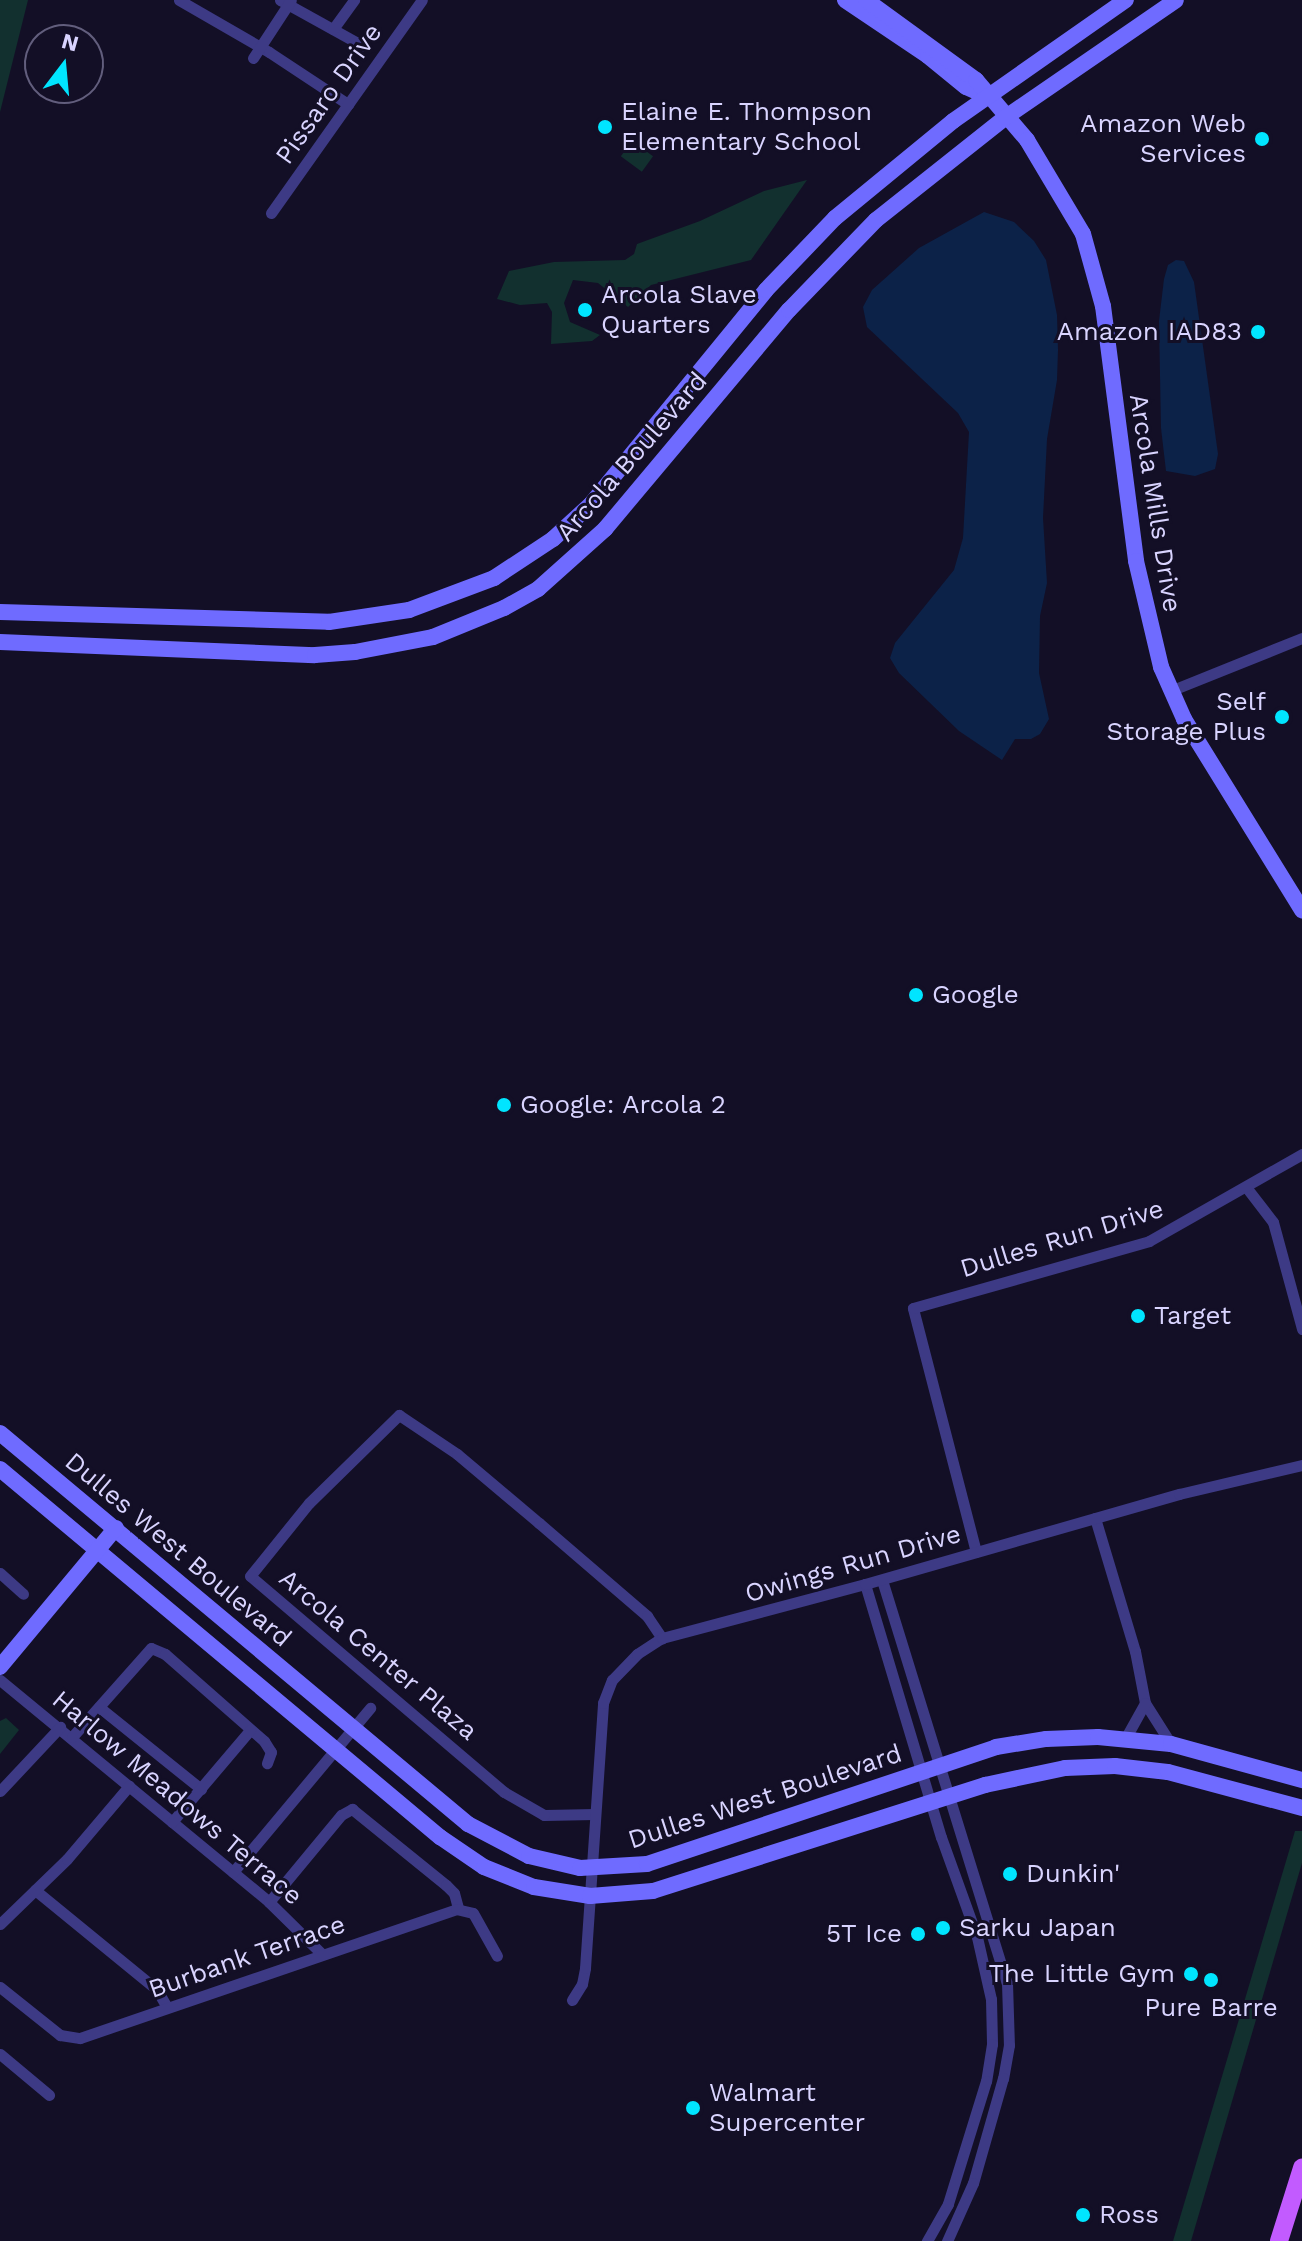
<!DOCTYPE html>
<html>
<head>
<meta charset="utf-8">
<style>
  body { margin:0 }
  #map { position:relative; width:1302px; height:2241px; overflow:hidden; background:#130f26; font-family:"Work Sans",sans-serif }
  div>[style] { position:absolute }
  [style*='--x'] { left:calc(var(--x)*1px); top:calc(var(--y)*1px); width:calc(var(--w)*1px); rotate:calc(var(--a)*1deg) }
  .green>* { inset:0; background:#12302f; transform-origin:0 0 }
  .water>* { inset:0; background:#0c2248 }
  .street>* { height:11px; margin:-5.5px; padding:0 5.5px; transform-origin:5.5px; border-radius:5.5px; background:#3d3a85 }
  .secondary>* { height:16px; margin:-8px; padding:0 8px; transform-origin:8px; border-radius:8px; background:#6f6bff }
  .primary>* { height:18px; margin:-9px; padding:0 9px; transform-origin:9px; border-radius:9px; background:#c25bff }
  .dots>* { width:22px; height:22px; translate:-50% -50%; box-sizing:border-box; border:4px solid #130f26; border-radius:50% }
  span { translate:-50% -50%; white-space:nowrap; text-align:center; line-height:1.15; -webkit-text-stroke:6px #130f26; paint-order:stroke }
  .street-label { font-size:26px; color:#d9d4ff }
  .poi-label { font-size:26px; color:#d9d4ff }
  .left { translate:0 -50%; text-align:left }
  .right { translate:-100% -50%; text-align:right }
  .north { position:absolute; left:24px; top:24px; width:80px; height:80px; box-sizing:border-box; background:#130f26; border:2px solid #625e7d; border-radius:50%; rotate:16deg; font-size:22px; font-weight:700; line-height:32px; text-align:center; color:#d9d4ff }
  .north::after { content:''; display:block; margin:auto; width:28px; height:36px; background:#00e5ff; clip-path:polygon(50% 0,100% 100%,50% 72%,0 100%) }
</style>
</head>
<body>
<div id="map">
  <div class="green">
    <i style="clip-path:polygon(0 0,28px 0,0 112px)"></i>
    <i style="left:632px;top:141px;width:26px;height:19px;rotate:36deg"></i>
    <i style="clip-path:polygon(807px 180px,751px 260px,651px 285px,628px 307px,598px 283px,573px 280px,564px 303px,570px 322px,600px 335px,592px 341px,551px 344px,552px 312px,547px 303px,520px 305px,497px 299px,509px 271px,554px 262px,625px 260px,634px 254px,637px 244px,700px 221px,764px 191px)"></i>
    <i style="clip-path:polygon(6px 1718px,19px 1730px,0 1754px,0 1721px)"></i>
    <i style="clip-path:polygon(1295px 1831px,1302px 1831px,1302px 1863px,1191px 2241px,1173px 2241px)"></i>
  </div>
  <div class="water">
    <i style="clip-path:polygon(984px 212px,1014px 222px,1034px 241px,1046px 260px,1057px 315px,1058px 350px,1057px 380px,1047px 439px,1043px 518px,1047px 583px,1040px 616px,1039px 673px,1049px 719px,1040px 734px,1031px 739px,1015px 739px,1002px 760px,959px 731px,899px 673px,890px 658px,895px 643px,954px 570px,963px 538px,969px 432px,958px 413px,867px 327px,863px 307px,872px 290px,919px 248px)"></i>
    <i style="clip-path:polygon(1176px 260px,1184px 261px,1194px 282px,1218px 454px,1215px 469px,1195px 476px,1166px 471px,1161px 428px,1159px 321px,1164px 279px,1168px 265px)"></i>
  </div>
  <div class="street">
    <i style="--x:179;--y:0;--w:104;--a:30"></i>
    <i style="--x:269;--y:52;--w:95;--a:33.4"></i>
    <i style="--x:280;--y:0;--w:95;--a:29"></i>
    <i style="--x:333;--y:29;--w:36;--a:-54"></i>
    <i style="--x:253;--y:58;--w:69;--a:-56.8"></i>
    <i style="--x:271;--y:213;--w:261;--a:-54.7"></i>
    <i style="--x:1170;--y:691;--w:142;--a:-21.9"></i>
    <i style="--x:1246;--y:1187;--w:44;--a:52.4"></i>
    <i style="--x:1273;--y:1222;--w:111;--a:74.8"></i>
    <i style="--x:1095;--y:1518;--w:139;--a:73.3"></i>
    <i style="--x:1135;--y:1651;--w:53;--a:79.1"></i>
    <i style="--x:1145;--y:1703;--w:49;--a:57.6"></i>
    <i style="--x:976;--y:1552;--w:252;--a:-104.5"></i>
    <i style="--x:913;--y:1308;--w:245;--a:-15.8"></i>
    <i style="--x:1149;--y:1241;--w:176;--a:-29.6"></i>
    <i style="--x:0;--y:1573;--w:31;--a:42"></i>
    <i style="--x:882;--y:1580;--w:422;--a:72.8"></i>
    <i style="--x:1007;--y:1983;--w:62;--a:88.2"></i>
    <i style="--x:1009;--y:2045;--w:34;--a:100"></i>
    <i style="--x:1003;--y:2078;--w:109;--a:105.9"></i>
    <i style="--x:973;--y:2183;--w:64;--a:114.1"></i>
    <i style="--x:865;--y:1584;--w:264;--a:73.3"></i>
    <i style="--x:941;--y:1837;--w:106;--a:70.2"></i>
    <i style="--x:977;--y:1937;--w:64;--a:77.3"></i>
    <i style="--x:991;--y:1999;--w:45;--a:88.7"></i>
    <i style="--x:992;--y:2044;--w:37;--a:99"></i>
    <i style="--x:986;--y:2081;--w:129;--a:107.2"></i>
    <i style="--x:948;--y:2204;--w:43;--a:119.6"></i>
    <i style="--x:0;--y:1680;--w:349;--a:39.5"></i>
    <i style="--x:269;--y:1902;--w:74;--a:44.5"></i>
    <i style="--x:99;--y:1707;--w:131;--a:38.8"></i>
    <i style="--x:72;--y:1737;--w:119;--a:-48.4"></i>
    <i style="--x:151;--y:1648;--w:15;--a:23"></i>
    <i style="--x:165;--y:1654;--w:132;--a:41.3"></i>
    <i style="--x:264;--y:1741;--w:13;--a:58"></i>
    <i style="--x:271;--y:1752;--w:12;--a:110"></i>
    <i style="--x:1125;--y:1739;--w:41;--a:-60.9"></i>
    <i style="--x:0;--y:1791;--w:88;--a:-46.8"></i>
    <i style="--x:595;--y:1814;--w:51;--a:178.9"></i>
    <i style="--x:544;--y:1815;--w:46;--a:-150.1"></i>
    <i style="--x:504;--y:1792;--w:333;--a:-139.6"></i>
    <i style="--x:250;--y:1576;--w:94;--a:-51.1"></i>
    <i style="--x:309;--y:1503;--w:126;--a:-44.4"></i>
    <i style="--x:399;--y:1415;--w:70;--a:33.9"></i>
    <i style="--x:457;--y:1454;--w:107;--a:40.1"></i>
    <i style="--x:539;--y:1523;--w:143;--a:40.7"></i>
    <i style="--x:647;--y:1616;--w:27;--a:56"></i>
    <i style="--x:172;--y:1822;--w:121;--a:-49.7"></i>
    <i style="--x:233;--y:1872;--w:214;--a:-50.1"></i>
    <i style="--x:35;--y:1890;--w:158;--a:39.3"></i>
    <i style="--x:157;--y:1990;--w:20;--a:60"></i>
    <i style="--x:269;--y:1902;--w:113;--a:-50.4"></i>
    <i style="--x:341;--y:1815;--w:13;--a:-29"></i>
    <i style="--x:352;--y:1809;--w:121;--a:39"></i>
    <i style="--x:446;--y:1885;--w:11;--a:45"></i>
    <i style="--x:454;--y:1893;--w:16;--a:75"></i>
    <i style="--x:0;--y:1924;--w:93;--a:-44.1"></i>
    <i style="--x:67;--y:1859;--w:96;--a:-49.7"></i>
    <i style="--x:0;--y:1987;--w:77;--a:38.7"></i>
    <i style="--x:60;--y:2035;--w:20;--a:9"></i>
    <i style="--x:80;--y:2038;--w:398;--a:-18.9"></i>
    <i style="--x:456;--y:1909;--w:17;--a:13"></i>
    <i style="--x:473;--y:1913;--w:49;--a:60.8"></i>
    <i style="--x:572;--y:2000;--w:19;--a:-58"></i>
    <i style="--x:582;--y:1984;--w:16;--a:-79"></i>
    <i style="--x:585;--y:1968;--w:266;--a:-86.1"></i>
    <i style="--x:603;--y:1703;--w:25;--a:-69"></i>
    <i style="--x:612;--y:1680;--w:36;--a:-46"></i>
    <i style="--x:637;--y:1654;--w:30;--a:-33"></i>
    <i style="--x:662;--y:1638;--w:210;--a:-14.9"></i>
    <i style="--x:865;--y:1584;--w:327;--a:-16"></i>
    <i style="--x:1179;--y:1494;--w:126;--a:-13.3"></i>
    <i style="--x:0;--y:2054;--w:64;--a:39.9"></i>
  </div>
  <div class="secondary">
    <i style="--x:845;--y:0;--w:100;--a:34"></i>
    <i style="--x:928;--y:56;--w:49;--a:39.2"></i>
    <i style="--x:966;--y:87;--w:22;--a:24"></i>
    <i style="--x:866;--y:0;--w:136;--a:36"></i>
    <i style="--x:976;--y:80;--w:79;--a:49.6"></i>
    <i style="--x:1027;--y:140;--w:109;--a:59.2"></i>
    <i style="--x:1083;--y:234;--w:75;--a:74.5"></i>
    <i style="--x:1103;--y:306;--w:257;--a:82.6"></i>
    <i style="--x:1136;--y:561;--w:109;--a:76.7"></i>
    <i style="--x:1161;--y:667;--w:57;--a:66.1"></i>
    <i style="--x:1184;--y:719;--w:225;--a:58.3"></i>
    <i style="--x:0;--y:612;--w:329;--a:1.7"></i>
    <i style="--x:329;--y:622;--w:81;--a:-8.5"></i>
    <i style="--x:409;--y:610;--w:91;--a:-20.6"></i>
    <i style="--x:494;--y:578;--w:71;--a:-33.5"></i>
    <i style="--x:553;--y:539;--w:52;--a:-42.6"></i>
    <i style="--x:591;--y:504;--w:276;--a:-50.7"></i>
    <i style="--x:766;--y:290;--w:100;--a:-46.2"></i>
    <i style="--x:835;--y:218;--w:153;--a:-39.4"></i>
    <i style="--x:953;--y:121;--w:211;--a:-35"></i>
    <i style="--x:0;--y:642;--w:315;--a:2.4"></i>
    <i style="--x:315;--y:655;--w:40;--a:-4.3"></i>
    <i style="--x:355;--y:652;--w:79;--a:-10.9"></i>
    <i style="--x:433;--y:637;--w:77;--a:-22.2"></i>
    <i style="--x:504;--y:608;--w:39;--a:-29"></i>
    <i style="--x:538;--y:589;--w:90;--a:-41.8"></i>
    <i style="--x:605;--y:529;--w:286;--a:-50"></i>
    <i style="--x:789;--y:310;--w:125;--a:-46"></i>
    <i style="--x:876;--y:220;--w:166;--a:-38.4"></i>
    <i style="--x:1006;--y:117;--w:206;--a:-34.5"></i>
    <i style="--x:0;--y:1433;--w:610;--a:39.88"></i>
    <i style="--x:468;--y:1824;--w:69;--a:27.7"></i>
    <i style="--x:529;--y:1856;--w:52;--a:13.2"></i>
    <i style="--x:580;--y:1868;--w:67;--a:-3.4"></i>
    <i style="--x:647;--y:1864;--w:368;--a:-18.5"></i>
    <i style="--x:996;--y:1747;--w:51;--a:-9.1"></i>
    <i style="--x:1046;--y:1739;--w:52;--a:-2.2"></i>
    <i style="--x:1098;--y:1737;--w:73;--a:5.5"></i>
    <i style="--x:1171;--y:1744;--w:136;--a:15.4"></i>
    <i style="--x:0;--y:1469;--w:574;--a:39.91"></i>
    <i style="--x:440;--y:1837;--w:53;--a:34.3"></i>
    <i style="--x:484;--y:1867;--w:54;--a:21.8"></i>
    <i style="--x:534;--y:1887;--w:57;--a:9.1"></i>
    <i style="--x:590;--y:1896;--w:63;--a:-4.5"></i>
    <i style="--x:653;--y:1891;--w:349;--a:-17.7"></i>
    <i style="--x:985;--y:1785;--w:82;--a:-12"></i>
    <i style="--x:1065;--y:1768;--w:50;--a:-2.3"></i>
    <i style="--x:1115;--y:1766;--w:53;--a:6.5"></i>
    <i style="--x:1168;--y:1772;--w:139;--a:15"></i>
    <i style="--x:0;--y:1667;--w:181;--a:-50.2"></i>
  </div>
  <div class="primary">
    <i style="--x:1279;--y:2241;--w:77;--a:-72.5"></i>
  </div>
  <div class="dots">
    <i style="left:605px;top:127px;background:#00e5ff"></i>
    <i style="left:1262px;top:139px;background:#00e5ff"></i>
    <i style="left:585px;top:310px;background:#00e5ff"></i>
    <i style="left:1258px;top:332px;background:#00e5ff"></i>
    <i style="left:1282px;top:717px;background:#00e5ff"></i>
    <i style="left:916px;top:995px;background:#00e5ff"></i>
    <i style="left:504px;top:1105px;background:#00e5ff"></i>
    <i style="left:1138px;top:1316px;background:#00e5ff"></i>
    <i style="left:1010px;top:1874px;background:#00e5ff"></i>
    <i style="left:943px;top:1928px;background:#00e5ff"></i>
    <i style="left:918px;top:1934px;background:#00e5ff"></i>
    <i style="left:1191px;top:1974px;background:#00e5ff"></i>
    <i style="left:1211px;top:1980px;background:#00e5ff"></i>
    <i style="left:693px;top:2108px;background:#00e5ff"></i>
    <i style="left:1083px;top:2215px;background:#00e5ff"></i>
  </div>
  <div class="street-label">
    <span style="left:329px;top:94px;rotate:-55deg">Pissaro Drive</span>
    <span style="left:632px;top:457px;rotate:-49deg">Arcola Boulevard</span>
    <span style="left:1155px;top:503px;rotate:81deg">Arcola Mills Drive</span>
    <span style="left:1062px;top:1239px;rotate:-17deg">Dulles Run Drive</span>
    <span style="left:178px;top:1550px;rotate:40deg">Dulles West Boulevard</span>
    <span style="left:853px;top:1564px;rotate:-16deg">Owings Run Drive</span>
    <span style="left:378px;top:1655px;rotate:40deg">Arcola Center Plaza</span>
    <span style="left:765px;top:1797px;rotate:-18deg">Dulles West Boulevard</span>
    <span style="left:177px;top:1798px;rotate:40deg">Harlow Meadows Terrace</span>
    <span style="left:247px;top:1957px;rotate:-19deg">Burbank Terrace</span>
  </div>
  <div class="poi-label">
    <span class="left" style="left:621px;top:127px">Elaine E. Thompson<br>Elementary School</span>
    <span class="right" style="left:1246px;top:139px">Amazon Web<br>Services</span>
    <span class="left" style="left:601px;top:310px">Arcola Slave<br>Quarters</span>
    <span class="right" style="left:1242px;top:332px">Amazon IAD83</span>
    <span class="right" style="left:1266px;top:717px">Self<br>Storage Plus</span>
    <span class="left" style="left:932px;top:995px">Google</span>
    <span class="left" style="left:520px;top:1105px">Google: Arcola 2</span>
    <span class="left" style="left:1154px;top:1316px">Target</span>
    <span class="left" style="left:1026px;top:1874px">Dunkin'</span>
    <span class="left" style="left:959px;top:1928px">Sarku Japan</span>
    <span class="right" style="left:902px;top:1934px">5T Ice</span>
    <span class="right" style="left:1175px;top:1974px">The Little Gym</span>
    <span style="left:1211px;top:2008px">Pure Barre</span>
    <span class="left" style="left:709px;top:2108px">Walmart<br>Supercenter</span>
    <span class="left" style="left:1099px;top:2215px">Ross</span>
  </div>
  <div class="north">N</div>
</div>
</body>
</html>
